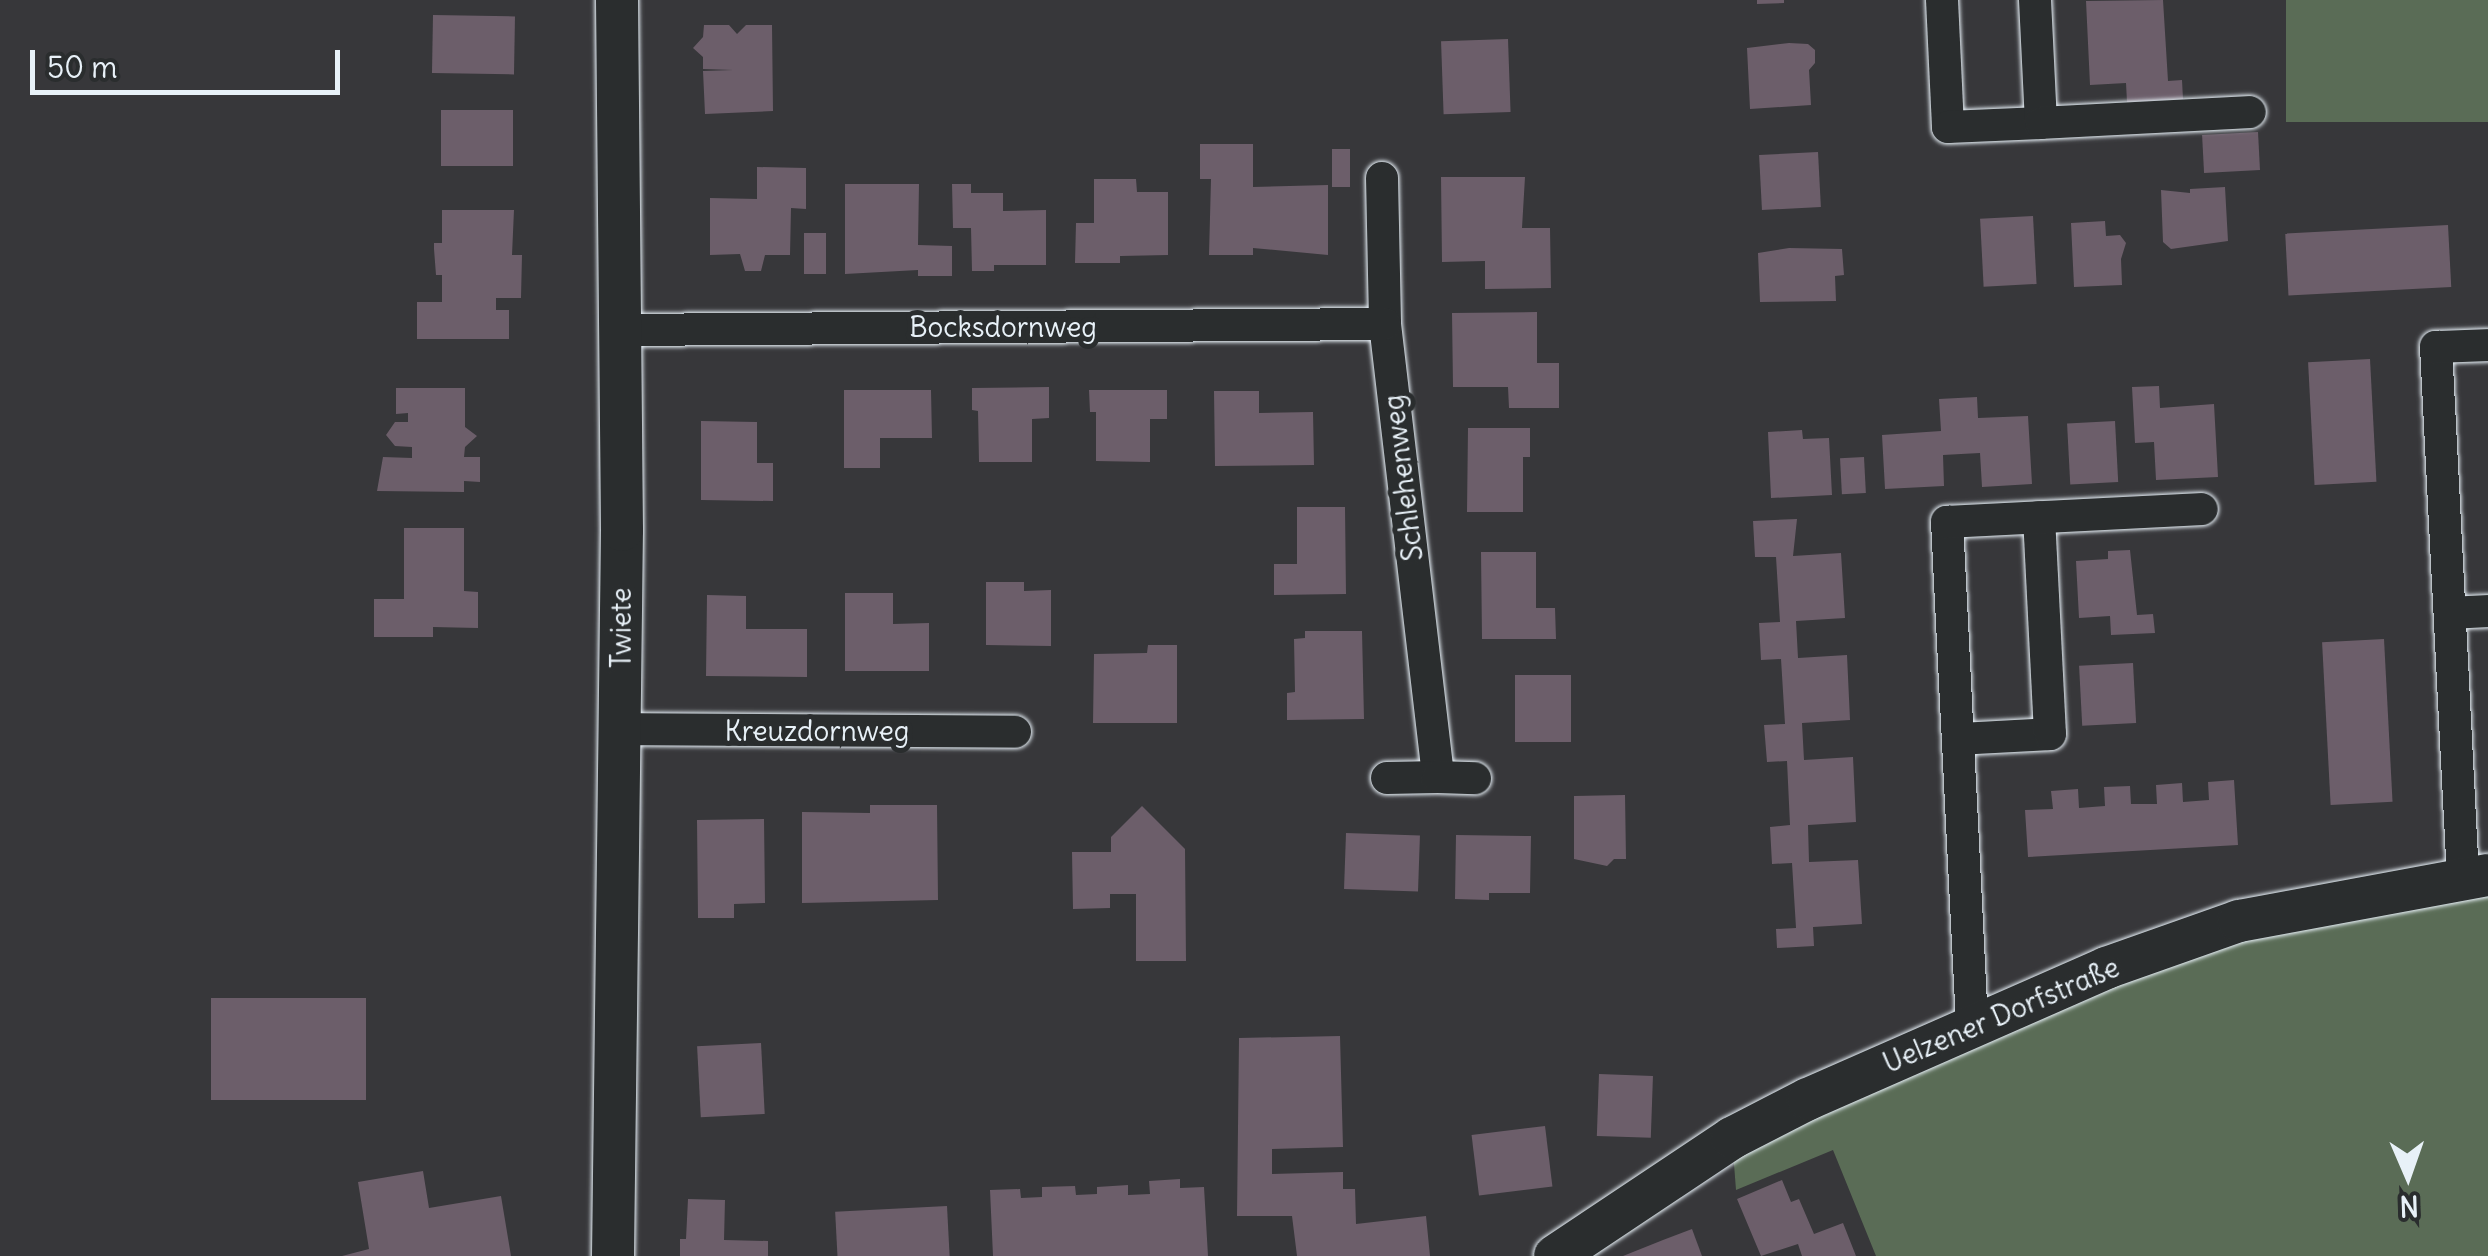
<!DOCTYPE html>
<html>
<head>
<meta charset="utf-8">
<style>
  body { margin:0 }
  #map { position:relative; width:2488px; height:1256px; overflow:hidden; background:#37373a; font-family:Delius,sans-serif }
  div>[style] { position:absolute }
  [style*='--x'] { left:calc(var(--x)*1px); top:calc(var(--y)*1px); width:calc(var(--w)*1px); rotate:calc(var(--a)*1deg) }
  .green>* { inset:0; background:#5a6c56; transform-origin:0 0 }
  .building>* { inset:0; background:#6c5e6a; transform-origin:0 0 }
  .roads { filter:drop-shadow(0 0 2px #e8f1f8) drop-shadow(0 0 2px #e8f1f8) }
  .minor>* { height:32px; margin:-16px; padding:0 16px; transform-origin:16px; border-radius:16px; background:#2a2d2e }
  .tertiary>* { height:42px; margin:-21px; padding:0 21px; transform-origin:21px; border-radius:21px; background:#2a2d2e }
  span { translate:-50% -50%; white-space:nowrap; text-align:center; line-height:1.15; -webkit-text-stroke:10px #2a2d2e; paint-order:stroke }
  .street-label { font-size:28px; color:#e8f1f8 }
  .north { position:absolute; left:2358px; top:1126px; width:100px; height:100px; -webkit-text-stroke:8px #2a2d2e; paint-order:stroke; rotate:178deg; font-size:28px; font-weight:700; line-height:40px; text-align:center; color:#e8f1f8 }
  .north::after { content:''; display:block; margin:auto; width:35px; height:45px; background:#e8f1f8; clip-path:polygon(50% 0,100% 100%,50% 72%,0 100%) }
  .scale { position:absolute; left:30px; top:50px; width:310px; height:45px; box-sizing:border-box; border:5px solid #e8f1f8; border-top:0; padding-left:12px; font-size:30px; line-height:35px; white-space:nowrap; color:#e8f1f8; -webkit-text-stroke:8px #2a2d2e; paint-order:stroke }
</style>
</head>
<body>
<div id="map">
  <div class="green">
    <i style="left:2286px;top:0;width:202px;height:122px"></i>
    <i style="clip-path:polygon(2488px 875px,2488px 1256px,1876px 1256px,1833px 1150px,1736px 1190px,1732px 1138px,2106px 968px)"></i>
  </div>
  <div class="building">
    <i style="clip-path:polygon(1757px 0,1784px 0,1784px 3px,1757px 4px)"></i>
    <i style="clip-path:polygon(2163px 0,2168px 81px,2182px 80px,2183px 99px,2127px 102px,2126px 83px,2090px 85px,2086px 1px)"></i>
    <i style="left:433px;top:15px;width:82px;height:58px;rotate:1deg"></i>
    <i style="clip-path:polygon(704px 25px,729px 25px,737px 34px,746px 25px,772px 25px,773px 111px,705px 114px,703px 71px,733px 70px,703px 69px,703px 57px,693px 48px,703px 37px)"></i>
    <i style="left:1508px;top:39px;width:73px;height:67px;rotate:88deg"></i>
    <i style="clip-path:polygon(1789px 43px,1808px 44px,1815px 50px,1815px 63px,1809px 70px,1811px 105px,1750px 109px,1747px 48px)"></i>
    <i style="left:441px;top:110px;width:72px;height:56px"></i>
    <i style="left:2258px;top:132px;width:38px;height:56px;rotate:87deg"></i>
    <i style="clip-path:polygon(1200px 144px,1253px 144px,1253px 187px,1328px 185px,1328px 255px,1253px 248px,1253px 255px,1209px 255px,1211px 179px,1200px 179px)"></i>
    <i style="left:1332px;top:149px;width:18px;height:38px"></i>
    <i style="left:1818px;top:152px;width:55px;height:59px;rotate:87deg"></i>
    <i style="clip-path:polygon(757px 167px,806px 168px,806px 209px,791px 208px,790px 255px,765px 255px,761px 271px,745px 271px,740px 254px,710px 255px,710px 198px,757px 199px)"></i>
    <i style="clip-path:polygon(1441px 177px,1525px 177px,1522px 228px,1550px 228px,1551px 288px,1485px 289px,1485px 261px,1442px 262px)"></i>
    <i style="clip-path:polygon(1094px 179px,1136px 179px,1137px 192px,1168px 192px,1168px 255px,1120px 256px,1120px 263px,1075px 263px,1076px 223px,1094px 223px)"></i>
    <i style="clip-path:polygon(845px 184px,919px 184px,918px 245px,952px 246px,952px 276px,918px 276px,918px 270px,845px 274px)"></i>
    <i style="clip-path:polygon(952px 184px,971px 184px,971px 193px,1003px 193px,1003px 211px,1046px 210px,1046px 265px,994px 265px,994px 271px,972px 271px,971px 228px,953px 228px)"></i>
    <i style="clip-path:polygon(2225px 187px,2228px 241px,2171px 249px,2163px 242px,2161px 190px,2190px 193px,2190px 189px)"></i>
    <i style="clip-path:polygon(442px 210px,514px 210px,512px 255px,522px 255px,521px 298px,496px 298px,496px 310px,509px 310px,509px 339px,417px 339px,417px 302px,442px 302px,442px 275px,436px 275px,434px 249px,434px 243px,442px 243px)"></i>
    <i style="left:2033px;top:216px;width:68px;height:53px;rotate:87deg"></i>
    <i style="clip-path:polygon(2105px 221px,2106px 236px,2120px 235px,2126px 243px,2121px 259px,2122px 285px,2074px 287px,2071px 223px)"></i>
    <i style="left:2448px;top:225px;width:62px;height:163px;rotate:87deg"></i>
    <i style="left:804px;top:233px;width:22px;height:41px"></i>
    <i style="clip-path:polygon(1789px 248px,1842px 249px,1844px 275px,1835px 276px,1836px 301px,1760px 302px,1758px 253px)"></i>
    <i style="clip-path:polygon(1537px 312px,1537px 363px,1559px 363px,1559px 408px,1509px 408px,1508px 387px,1453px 387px,1452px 313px)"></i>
    <i style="left:2370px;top:359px;width:123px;height:62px;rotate:87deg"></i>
    <i style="clip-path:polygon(2159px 386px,2160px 408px,2214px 404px,2218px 477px,2156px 480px,2154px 442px,2135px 443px,2132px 387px)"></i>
    <i style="clip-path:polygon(1049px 387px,1049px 418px,1032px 419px,1032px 462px,979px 462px,978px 411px,972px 410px,972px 388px)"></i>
    <i style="clip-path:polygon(396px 388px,465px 388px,465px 427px,477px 436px,465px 447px,464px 457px,480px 457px,480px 482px,464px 481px,464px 492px,377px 491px,383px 457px,412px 458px,412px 447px,395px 446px,386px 435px,395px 422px,408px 422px,408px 413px,396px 414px)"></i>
    <i style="clip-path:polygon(844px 390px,931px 390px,932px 438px,880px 438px,880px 468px,844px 468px)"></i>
    <i style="clip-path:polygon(1089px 390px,1167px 390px,1167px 419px,1150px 419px,1150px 462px,1096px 461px,1096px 412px,1090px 412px)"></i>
    <i style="clip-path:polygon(1214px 391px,1259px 391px,1259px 413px,1313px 412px,1314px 465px,1215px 466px)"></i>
    <i style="clip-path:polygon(1977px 397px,1978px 418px,2028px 416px,2032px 484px,1982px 487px,1980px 453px,1961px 454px,1943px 455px,1944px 486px,1885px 489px,1882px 435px,1941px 431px,1939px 399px)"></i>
    <i style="clip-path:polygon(701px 421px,757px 422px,757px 463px,773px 463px,773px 501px,701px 500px)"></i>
    <i style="left:2115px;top:421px;width:61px;height:48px;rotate:87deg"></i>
    <i style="clip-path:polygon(1468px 428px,1530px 428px,1530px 457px,1523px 457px,1523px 512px,1467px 512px)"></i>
    <i style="clip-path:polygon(1802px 430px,1803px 439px,1829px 438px,1832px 495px,1771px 498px,1768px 432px)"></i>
    <i style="left:1864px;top:457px;width:36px;height:24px;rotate:87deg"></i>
    <i style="clip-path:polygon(1297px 507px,1345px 507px,1346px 594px,1274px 595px,1274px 564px,1297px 564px)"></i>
    <i style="clip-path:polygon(1797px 519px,1793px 556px,1841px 553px,1845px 618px,1796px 621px,1798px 658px,1847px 655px,1850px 720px,1802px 723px,1804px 760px,1853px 757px,1856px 822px,1808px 825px,1809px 862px,1858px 860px,1862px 924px,1813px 927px,1814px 946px,1777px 948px,1776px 929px,1796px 928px,1792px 863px,1772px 864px,1770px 827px,1790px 825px,1787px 761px,1767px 762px,1764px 725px,1785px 724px,1781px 659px,1761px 660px,1759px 623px,1780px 622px,1776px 557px,1755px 557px,1753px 521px)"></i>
    <i style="clip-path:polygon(404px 528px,464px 528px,464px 591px,478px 592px,478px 628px,433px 627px,433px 637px,374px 637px,374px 599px,404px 599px)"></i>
    <i style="clip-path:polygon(2130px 550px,2137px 615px,2153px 614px,2155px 633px,2111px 635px,2110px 616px,2079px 618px,2076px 561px,2108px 559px,2108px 551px)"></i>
    <i style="clip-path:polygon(1481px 552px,1536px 552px,1536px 608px,1555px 608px,1556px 639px,1482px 639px)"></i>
    <i style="clip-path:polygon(986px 582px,1024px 582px,1024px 591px,1051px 590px,1051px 646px,986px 645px)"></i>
    <i style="clip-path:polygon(845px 593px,893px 593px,893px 624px,929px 623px,929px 671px,845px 671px)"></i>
    <i style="clip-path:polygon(707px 595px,746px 596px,746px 629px,807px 629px,807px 677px,706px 676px)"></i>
    <i style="clip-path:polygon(1305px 631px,1362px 631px,1364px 719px,1287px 720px,1287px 693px,1295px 692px,1294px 639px,1305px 638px)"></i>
    <i style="left:2384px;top:639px;width:163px;height:62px;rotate:87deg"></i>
    <i style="clip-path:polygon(1148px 645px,1177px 645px,1177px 723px,1093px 723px,1094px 654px,1147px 653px)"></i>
    <i style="left:2133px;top:663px;width:60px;height:54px;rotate:87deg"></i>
    <i style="left:1515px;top:675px;width:56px;height:67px"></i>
    <i style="clip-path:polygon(2234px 780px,2238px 845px,2028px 857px,2025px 810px,2053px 809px,2051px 791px,2078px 789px,2079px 808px,2105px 806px,2104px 787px,2130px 786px,2131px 804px,2157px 804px,2156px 785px,2182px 783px,2183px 802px,2209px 800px,2208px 782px)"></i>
    <i style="clip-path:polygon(1625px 795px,1626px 859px,1614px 859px,1607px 866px,1574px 859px,1574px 796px)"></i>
    <i style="clip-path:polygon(870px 805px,937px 805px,938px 900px,802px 903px,802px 812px,870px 813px)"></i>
    <i style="clip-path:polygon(1142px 806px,1185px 849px,1186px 961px,1136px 961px,1136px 894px,1110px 894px,1110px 908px,1073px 909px,1072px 852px,1111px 852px,1111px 837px)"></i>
    <i style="clip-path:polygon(764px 819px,765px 903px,734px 904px,734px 918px,698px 918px,697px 820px)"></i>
    <i style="left:1346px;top:833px;width:74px;height:56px;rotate:2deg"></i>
    <i style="clip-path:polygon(1456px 835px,1531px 836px,1530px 893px,1489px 893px,1489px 900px,1455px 899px)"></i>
    <i style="left:211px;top:998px;width:155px;height:102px"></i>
    <i style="clip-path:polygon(1340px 1036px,1343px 1147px,1272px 1149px,1272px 1174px,1343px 1172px,1343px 1189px,1355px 1189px,1356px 1224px,1426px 1216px,1430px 1256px,1297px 1256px,1292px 1216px,1237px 1216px,1239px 1038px)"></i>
    <i style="left:761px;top:1043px;width:71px;height:64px;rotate:87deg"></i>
    <i style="left:1599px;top:1074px;width:54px;height:62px;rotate:2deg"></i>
    <i style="left:1545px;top:1126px;width:61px;height:74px;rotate:83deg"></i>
    <i style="clip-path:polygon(423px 1171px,429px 1208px,501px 1196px,511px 1256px,342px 1256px,369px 1249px,358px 1182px)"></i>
    <i style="clip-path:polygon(1180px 1179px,1180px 1188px,1204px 1187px,1208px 1256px,993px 1256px,990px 1190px,1020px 1189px,1021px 1198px,1042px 1197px,1042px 1187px,1075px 1186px,1076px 1195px,1097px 1194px,1097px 1187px,1128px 1185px,1128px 1195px,1150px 1194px,1149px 1181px)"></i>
    <i style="clip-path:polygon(1782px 1180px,1791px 1202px,1799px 1199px,1814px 1234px,1843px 1223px,1856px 1256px,1802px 1256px,1798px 1244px,1761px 1256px,1737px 1199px)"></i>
    <i style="clip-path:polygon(688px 1199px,725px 1200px,724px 1240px,768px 1241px,768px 1256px,680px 1256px,680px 1239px,686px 1239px)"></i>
    <i style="left:947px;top:1206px;width:50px;height:112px;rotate:87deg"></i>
    <i style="clip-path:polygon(1692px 1229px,1702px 1256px,1623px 1256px,1663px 1240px)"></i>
  </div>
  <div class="roads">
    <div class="minor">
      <i style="--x:1942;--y:0;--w:127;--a:87.3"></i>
      <i style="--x:1948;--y:127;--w:93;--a:-2.5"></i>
      <i style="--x:2035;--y:0;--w:123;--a:87.2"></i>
      <i style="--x:2041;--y:123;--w:209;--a:-3"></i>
      <i style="--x:1382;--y:178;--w:146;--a:88.8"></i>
      <i style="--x:1385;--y:324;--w:456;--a:83.3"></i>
      <i style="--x:1438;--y:777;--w:51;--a:178.9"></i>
      <i style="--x:621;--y:330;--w:764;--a:-0.45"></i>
      <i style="--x:2450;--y:613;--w:38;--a:-3"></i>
      <i style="--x:620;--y:729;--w:395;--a:0.4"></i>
      <i style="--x:1958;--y:739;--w:92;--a:-3.1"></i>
      <i style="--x:2050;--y:734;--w:217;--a:-92.9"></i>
      <i style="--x:1438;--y:777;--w:37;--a:2"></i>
      <i style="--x:2463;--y:878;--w:532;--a:-92.91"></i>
      <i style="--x:2436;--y:347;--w:52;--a:-2.2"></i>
      <i style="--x:1972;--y:1024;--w:503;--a:-92.85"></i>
      <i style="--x:1947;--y:522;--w:255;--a:-2.9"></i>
    </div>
    <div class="tertiary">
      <i style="--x:613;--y:1256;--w:726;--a:-89.29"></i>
      <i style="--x:622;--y:530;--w:530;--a:-90.54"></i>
      <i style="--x:1555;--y:1256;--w:213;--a:-33.7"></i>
      <i style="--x:1732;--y:1138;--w:85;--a:-27.2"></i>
      <i style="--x:1808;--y:1099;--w:326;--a:-23.7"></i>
      <i style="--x:2106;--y:968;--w:141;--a:-19.5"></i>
      <i style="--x:2239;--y:921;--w:253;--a:-10.5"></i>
    </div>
  </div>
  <div class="street-label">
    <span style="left:1003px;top:327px">Bocksdornweg</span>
    <span style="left:1403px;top:478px;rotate:-97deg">Schlehenweg</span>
    <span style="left:621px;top:628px;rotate:-90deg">Twiete</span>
    <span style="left:817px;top:731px">Kreuzdornweg</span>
    <span style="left:2001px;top:1015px;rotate:-23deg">Uelzener Dorfstraße</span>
  </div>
  <div class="north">N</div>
  <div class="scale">50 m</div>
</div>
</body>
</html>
